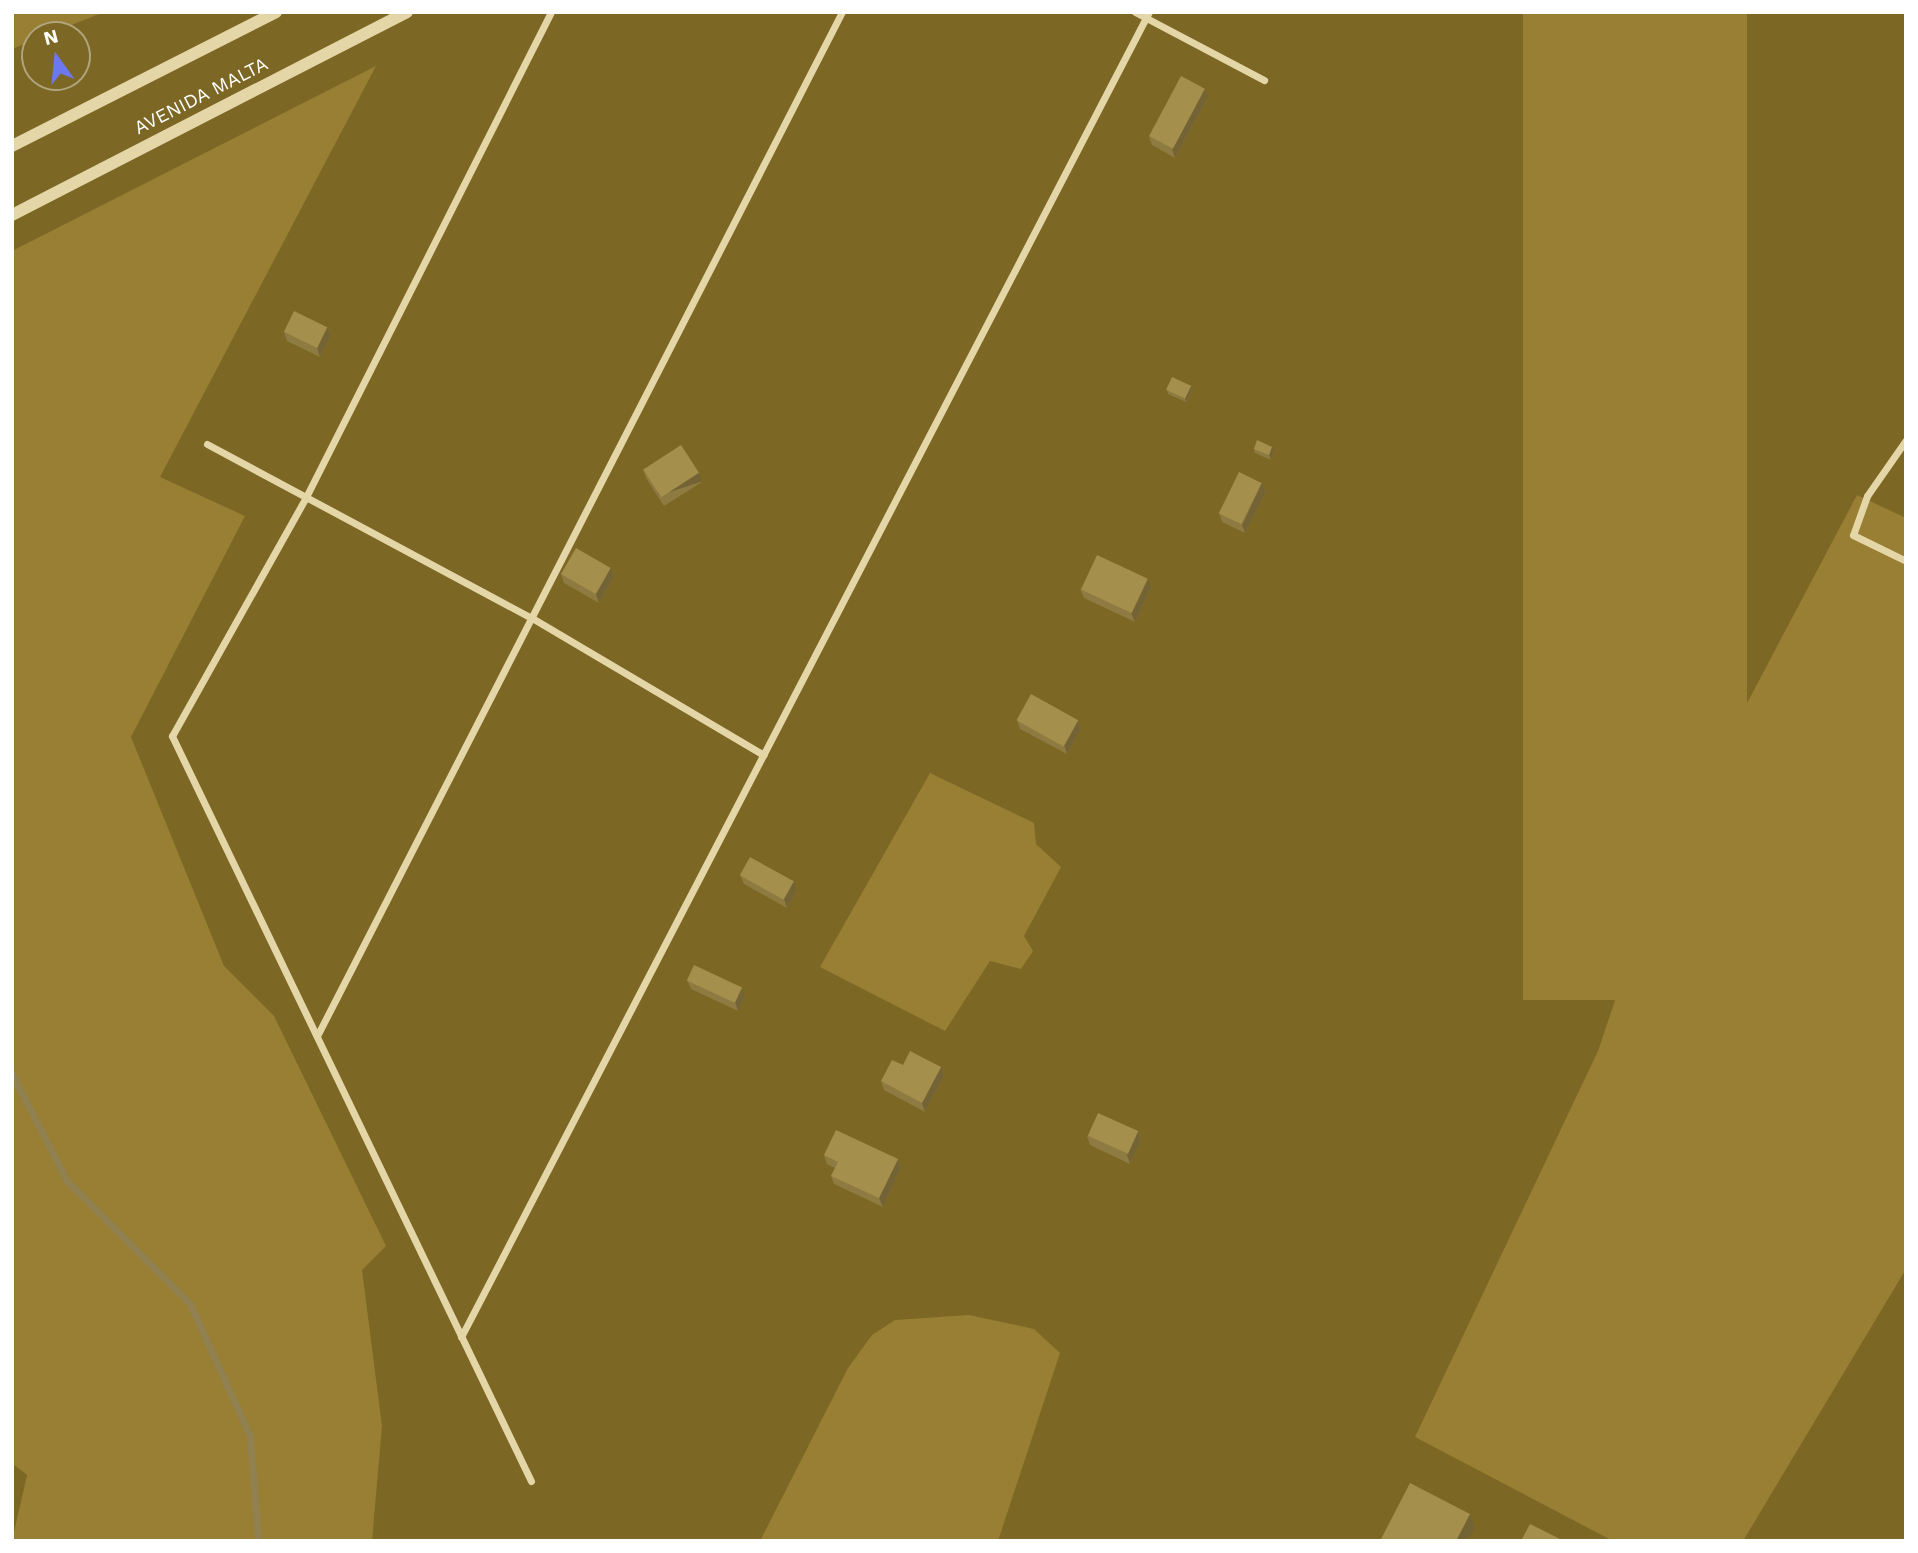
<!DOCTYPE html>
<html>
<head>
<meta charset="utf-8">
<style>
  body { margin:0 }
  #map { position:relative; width:1918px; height:1553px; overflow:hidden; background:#7c6724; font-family:"Work Sans",sans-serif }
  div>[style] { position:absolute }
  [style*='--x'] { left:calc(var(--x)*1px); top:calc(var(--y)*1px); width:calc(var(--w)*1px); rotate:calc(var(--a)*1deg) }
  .green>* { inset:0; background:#987f34; transform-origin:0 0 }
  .stream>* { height:7px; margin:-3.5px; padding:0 3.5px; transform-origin:3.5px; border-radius:3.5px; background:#918150 }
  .minor>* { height:7px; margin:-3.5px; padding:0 3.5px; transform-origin:3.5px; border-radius:3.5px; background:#e5d6a8 }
  .tertiary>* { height:12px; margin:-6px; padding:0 6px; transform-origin:6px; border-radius:6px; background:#e5d6a8 }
  .wall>* { inset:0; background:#8e7b41 }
  .shaded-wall>* { inset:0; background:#746435; transform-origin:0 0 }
  .building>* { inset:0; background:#a58f4c; transform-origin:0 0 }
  span { translate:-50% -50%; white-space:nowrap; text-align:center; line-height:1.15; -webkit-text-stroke:5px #7c6724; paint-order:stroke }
  .street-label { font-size:19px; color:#fff }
  .frame { position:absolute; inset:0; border:14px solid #fff; pointer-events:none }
  .north { position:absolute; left:21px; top:21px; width:70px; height:70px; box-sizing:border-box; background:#7c6724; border:2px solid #b0a47c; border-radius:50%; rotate:345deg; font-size:19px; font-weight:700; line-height:28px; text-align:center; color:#fff }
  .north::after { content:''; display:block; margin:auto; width:24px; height:32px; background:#6c78ef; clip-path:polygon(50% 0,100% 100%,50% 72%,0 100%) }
</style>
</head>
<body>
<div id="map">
  <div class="green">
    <i style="clip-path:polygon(12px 12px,104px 12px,12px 49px)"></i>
    <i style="left:1523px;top:12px;width:224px;height:988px"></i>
    <i style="clip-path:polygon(376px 66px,160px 477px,245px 516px,131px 737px,224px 966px,274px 1016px,386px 1246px,362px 1270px,382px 1426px,372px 1541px,12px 1541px,27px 1475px,12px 1463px,12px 251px)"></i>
    <i style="clip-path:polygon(1857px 495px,1906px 518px,1906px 1269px,1743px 1541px,1613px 1541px,1415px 1437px,1598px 1051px,1659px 870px)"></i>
    <i style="clip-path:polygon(930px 773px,1034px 823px,1036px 844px,1061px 867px,1024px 936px,1033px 951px,1021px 969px,990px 961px,945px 1031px,820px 967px)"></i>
    <i style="clip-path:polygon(969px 1315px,1034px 1329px,1060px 1353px,998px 1541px,760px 1541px,848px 1368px,872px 1335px,895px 1320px)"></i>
  </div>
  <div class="stream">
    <i style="--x:12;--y:1074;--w:120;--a:62.8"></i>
    <i style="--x:67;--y:1181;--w:174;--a:45"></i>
    <i style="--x:190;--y:1304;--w:145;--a:65.6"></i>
    <i style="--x:250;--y:1436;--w:105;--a:85.6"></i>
  </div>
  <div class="minor">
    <i style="--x:1135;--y:12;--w:146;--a:27.8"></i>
    <i style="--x:1906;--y:440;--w:68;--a:124.9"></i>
    <i style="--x:1867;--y:496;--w:41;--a:109.7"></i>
    <i style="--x:1853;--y:535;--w:59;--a:26.1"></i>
    <i style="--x:207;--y:444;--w:369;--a:28.2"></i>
    <i style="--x:532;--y:618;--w:269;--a:30.6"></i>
    <i style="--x:317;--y:1036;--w:1151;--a:-62.86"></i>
    <i style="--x:461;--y:1337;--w:1493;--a:-62.56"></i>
    <i style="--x:531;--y:1481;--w:827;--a:-115.73"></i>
    <i style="--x:172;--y:736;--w:274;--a:-60.7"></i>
    <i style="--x:306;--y:497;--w:543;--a:-63.2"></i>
  </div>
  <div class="tertiary">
    <i style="--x:12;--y:146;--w:296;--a:-26.9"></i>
    <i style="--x:12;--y:215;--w:444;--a:-27.2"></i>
  </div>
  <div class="wall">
    <i style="clip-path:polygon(1208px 97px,1175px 158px,1152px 145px,1149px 136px)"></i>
    <i style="clip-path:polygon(327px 327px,331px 336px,320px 357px,287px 341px,284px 332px)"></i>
    <i style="clip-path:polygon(1191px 386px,1192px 390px,1186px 402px,1168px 394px,1167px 390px)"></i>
    <i style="clip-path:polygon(1254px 449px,1274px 451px,1271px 460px,1255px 453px)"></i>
    <i style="clip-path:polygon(643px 469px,702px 482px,664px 506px,646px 478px)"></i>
    <i style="clip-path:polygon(1262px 483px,1266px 492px,1245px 533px,1222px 522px,1219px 513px)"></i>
    <i style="clip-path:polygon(561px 574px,614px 577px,599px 603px,564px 583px)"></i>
    <i style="clip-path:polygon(1151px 588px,1135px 622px,1084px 598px,1080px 589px)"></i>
    <i style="clip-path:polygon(1017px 720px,1078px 720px,1081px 729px,1067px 754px,1020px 729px)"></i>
    <i style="clip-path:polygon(740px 875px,794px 881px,797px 890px,787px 908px,744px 884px)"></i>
    <i style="clip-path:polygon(687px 980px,742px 987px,745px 996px,738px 1011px,691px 989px)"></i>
    <i style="clip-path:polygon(903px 1065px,941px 1067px,944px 1076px,925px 1112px,884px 1090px,881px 1081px)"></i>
    <i style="clip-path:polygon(1138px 1131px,1141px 1140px,1130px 1164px,1090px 1145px,1087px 1136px)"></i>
    <i style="clip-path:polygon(824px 1155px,898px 1159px,901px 1168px,883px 1207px,834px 1184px,831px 1176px,835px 1168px,827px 1164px)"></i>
  </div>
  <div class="shaded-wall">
    <i style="clip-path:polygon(1205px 89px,1208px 97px,1175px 158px,1172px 149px)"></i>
    <i style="clip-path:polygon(327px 327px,331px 336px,320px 357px,317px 348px)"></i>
    <i style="clip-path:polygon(1191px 386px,1192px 390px,1186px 402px,1185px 398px)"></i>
    <i style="clip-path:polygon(1272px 447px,1274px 451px,1271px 460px,1269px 455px)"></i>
    <i style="left:699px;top:473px;width:9px;height:45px;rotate:72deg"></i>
    <i style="clip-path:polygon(1262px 483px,1266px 492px,1245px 533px,1242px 525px)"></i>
    <i style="clip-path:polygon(611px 568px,614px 577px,599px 603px,596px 594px)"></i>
    <i style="clip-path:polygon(1148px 579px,1151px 588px,1135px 622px,1131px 613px)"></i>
    <i style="clip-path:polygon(1078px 720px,1081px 729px,1067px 754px,1064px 745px)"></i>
    <i style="clip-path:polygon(794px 881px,797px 890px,787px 908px,784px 899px)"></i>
    <i style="clip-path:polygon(742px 987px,745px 996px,738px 1011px,735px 1002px)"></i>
    <i style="clip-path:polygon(941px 1067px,944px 1076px,925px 1112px,922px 1103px)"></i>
    <i style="clip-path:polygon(1138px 1131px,1141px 1140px,1130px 1164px,1127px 1155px)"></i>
    <i style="clip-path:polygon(898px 1159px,901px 1168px,883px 1207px,879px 1198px)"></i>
    <i style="clip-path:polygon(1470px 1514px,1475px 1527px,1467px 1541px,1456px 1541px)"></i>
  </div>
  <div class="building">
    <i style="left:1181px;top:76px;width:27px;height:68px;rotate:28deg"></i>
    <i style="left:294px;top:311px;width:37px;height:23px;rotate:26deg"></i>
    <i style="left:1172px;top:377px;width:21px;height:14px;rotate:25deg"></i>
    <i style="clip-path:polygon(1257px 440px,1272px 447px,1269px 455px,1254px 449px)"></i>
    <i style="left:681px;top:445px;width:33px;height:45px;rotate:57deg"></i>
    <i style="left:1239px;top:472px;width:25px;height:46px;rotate:26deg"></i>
    <i style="left:576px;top:548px;width:40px;height:30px;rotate:30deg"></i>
    <i style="left:1097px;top:555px;width:56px;height:38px;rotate:25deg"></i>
    <i style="left:1031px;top:694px;width:54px;height:30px;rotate:29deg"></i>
    <i style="left:750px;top:857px;width:50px;height:21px;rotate:29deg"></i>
    <i style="left:694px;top:965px;width:53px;height:17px;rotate:25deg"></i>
    <i style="clip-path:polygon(910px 1051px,941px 1067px,922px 1103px,881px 1081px,892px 1060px,903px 1065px)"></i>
    <i style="left:1098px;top:1113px;width:44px;height:25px;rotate:24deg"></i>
    <i style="clip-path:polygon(836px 1130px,898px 1159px,879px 1198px,831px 1176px,838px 1162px,824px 1155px)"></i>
    <i style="clip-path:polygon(1410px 1483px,1470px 1514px,1456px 1541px,1380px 1541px)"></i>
    <i style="clip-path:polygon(1530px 1524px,1564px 1541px,1521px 1541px)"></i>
  </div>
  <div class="street-label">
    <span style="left:201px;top:96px;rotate:-27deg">AVENIDA MALTA</span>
  </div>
  <div class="frame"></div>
  <div class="north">N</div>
</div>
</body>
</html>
